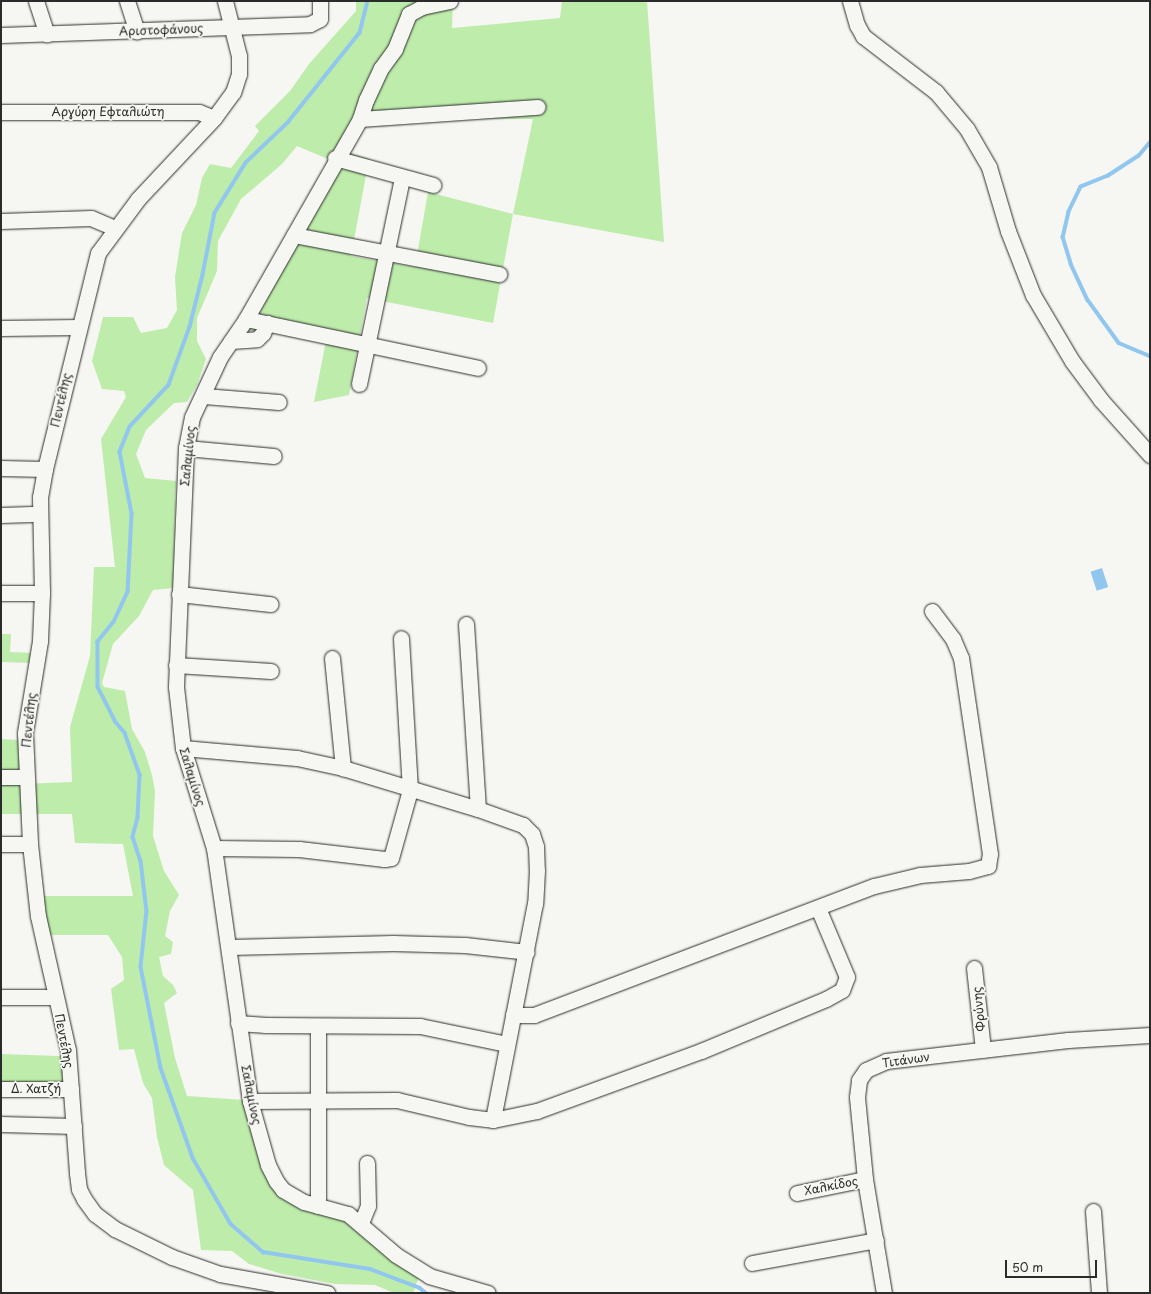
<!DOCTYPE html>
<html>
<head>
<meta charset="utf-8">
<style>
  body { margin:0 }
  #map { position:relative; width:1151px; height:1294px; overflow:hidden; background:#f6f6f2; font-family:"Playpen Sans",sans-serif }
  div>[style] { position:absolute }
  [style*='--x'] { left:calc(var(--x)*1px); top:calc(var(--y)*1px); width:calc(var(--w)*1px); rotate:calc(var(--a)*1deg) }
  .green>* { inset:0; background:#beecab; transform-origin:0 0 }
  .water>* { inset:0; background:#91c6ef; transform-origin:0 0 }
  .stream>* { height:3.5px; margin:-1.75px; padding:0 1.75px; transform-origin:1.75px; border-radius:1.75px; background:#91c6ef }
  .roads { filter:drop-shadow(0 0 1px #2b2b2b) drop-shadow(0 0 1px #2b2b2b) }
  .minor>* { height:15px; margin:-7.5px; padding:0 7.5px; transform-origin:7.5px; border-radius:7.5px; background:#f6f6f2 }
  span { translate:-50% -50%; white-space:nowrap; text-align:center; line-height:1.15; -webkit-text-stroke:3.5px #f6f6f2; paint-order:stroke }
  .street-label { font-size:12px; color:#2b2b2b }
  .frame { position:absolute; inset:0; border:2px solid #2b2b2b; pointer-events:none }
  .scale { position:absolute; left:1005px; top:1260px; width:92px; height:18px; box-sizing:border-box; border:2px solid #2b2b2b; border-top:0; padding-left:5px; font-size:12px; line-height:14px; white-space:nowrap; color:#2b2b2b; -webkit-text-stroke:3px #f6f6f2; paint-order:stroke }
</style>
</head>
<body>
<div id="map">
  <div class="green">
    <i style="clip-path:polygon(evenodd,356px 1px,453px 1px,452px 28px,560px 18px,562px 1px,647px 1px,664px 242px,513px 214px,493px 323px,367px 298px,349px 395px,314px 402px,327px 336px,301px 331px,238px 331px,335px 162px,297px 146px,282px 164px,241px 199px,218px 241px,217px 271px,197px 318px,197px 341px,206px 359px,197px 385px,187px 402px,174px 403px,146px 430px,136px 454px,145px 478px,176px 481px,173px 588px,153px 590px,139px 616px,113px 644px,102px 683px,104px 687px,125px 691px,132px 729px,145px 752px,152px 775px,155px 791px,153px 836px,164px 871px,179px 895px,170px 911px,165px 936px,173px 942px,171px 954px,159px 957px,163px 976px,173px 985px,177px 993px,164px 1003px,175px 1058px,187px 1096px,244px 1100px,296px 1206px,345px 1219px,420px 1274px,413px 1293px,394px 1293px,375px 1285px,335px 1284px,282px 1274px,249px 1264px,232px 1251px,201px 1250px,193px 1190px,164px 1165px,157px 1137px,152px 1098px,143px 1083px,134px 1049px,119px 1050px,111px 989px,124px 980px,122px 957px,108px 935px,39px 935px,31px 896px,133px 896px,123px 844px,75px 843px,72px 814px,1px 814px,1px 739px,20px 740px,22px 784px,72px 782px,70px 727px,90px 656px,94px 567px,115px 567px,101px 439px,126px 397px,124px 391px,102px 389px,92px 361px,103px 317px,133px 317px,141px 333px,167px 328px,177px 310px,175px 277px,182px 233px,196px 205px,202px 178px,210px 164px,231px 168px,259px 131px,255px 126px,290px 91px,309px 64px,356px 11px,356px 1px,465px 119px,533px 119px,513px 214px,428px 192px,415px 267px,351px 256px,369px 159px,345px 151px,369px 122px,465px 119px)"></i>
    <i style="clip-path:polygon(1px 634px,11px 634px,10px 652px,34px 653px,32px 663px,1px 662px)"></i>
    <i style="left:1px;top:1054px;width:71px;height:28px;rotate:2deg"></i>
  </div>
  <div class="water">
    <i style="left:1102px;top:568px;width:20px;height:12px;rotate:72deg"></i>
  </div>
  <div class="stream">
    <i style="--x:368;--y:1;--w:33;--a:104"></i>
    <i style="--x:360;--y:33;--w:115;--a:128.7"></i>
    <i style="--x:288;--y:123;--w:58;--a:136.4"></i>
    <i style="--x:246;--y:163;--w:59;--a:121.8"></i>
    <i style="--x:215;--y:213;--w:63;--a:101"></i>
    <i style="--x:203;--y:275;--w:54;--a:104"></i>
    <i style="--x:190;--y:327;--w:62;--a:109.9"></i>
    <i style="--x:169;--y:385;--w:57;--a:132.9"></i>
    <i style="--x:130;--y:427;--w:27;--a:112"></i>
    <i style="--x:120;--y:452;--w:63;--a:79"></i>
    <i style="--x:132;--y:514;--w:78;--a:92.9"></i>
    <i style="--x:128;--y:592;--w:33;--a:115"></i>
    <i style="--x:114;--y:622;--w:26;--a:129"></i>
    <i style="--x:98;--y:642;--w:45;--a:90"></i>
    <i style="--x:98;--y:687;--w:38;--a:63"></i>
    <i style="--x:115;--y:721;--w:16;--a:50"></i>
    <i style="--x:125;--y:733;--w:45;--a:70.3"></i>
    <i style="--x:140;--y:775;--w:43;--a:92.7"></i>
    <i style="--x:138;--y:818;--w:20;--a:105"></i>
    <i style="--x:133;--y:837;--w:25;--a:72"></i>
    <i style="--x:141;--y:861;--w:50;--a:83.2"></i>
    <i style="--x:147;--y:911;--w:56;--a:96.1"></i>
    <i style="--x:141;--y:967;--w:103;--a:78.8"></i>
    <i style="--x:161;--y:1068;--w:96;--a:70.4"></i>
    <i style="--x:193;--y:1158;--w:76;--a:60.1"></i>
    <i style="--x:231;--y:1224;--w:43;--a:41.2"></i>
    <i style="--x:263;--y:1252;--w:108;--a:9"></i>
    <i style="--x:370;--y:1269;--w:53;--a:20.8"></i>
    <i style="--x:420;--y:1288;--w:8;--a:40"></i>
    <i style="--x:1150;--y:143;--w:17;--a:130"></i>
    <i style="--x:1139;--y:156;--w:37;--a:147"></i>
    <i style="--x:1108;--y:176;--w:29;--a:158"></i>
    <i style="--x:1081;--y:187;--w:28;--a:116"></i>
    <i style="--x:1069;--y:212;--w:26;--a:103"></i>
    <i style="--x:1063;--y:237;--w:28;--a:73"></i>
    <i style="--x:1071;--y:264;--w:40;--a:65"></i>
    <i style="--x:1088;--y:300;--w:53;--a:54.2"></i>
    <i style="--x:1119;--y:343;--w:34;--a:23"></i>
  </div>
  <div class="roads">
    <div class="minor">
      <i style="--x:36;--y:1;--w:35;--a:72"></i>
      <i style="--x:127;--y:1;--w:32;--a:72"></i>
      <i style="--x:225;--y:1;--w:57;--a:75.7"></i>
      <i style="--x:239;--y:56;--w:18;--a:90"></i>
      <i style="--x:239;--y:74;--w:19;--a:108"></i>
      <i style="--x:233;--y:92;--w:32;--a:126"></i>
      <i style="--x:214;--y:118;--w:111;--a:133.2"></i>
      <i style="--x:138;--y:199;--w:67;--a:126.5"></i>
      <i style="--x:98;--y:253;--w:222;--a:103.8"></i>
      <i style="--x:45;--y:469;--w:28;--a:100"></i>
      <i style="--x:40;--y:497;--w:96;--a:88.8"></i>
      <i style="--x:42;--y:593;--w:48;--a:92.4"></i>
      <i style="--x:40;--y:641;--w:93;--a:99.3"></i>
      <i style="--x:25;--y:733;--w:111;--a:87.4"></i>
      <i style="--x:30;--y:844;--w:72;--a:83.7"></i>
      <i style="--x:38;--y:916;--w:137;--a:77.4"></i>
      <i style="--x:68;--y:1050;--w:123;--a:85.8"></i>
      <i style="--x:77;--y:1173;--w:16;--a:83"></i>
      <i style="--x:79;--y:1189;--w:11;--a:63"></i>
      <i style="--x:84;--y:1199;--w:19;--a:54"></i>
      <i style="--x:95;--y:1214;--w:25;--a:37"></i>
      <i style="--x:115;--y:1229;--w:64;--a:26.2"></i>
      <i style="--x:172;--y:1257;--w:51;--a:19.5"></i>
      <i style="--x:220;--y:1274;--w:109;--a:10.1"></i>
      <i style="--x:450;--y:1;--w:29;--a:168"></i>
      <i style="--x:422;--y:7;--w:15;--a:152"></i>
      <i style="--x:409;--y:14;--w:38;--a:112"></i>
      <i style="--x:395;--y:49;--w:24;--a:126"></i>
      <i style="--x:381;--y:68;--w:35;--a:115"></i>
      <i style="--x:366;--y:100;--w:20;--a:108"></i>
      <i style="--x:360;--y:119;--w:230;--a:119.7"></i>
      <i style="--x:246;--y:319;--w:46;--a:124.4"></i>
      <i style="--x:220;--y:357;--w:66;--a:115"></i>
      <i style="--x:192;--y:417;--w:32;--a:101"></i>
      <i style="--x:186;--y:448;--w:239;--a:92.4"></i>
      <i style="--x:176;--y:687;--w:61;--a:83.5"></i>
      <i style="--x:183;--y:748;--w:105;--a:72.8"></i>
      <i style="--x:214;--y:848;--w:256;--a:81.9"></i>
      <i style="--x:250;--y:1101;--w:66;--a:74.3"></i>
      <i style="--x:268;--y:1165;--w:18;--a:63"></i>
      <i style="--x:276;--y:1181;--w:11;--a:52"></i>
      <i style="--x:283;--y:1190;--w:24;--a:30"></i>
      <i style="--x:304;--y:1202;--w:46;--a:15.3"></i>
      <i style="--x:348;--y:1214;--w:63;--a:40.5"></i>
      <i style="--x:396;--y:1255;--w:39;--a:32"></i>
      <i style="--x:429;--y:1276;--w:61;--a:16.1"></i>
      <i style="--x:850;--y:1;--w:25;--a:74"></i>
      <i style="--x:857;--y:25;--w:13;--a:61"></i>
      <i style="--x:863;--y:36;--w:92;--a:37.5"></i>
      <i style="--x:936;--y:92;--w:48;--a:50"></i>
      <i style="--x:967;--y:129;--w:44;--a:59.9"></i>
      <i style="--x:989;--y:167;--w:67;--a:73.5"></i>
      <i style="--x:1008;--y:231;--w:69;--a:68.7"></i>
      <i style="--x:1033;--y:295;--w:77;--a:59.4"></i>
      <i style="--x:1072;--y:361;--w:49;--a:53.4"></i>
      <i style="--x:1101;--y:400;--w:74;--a:48.3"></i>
      <i style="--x:1;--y:35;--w:309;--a:-2"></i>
      <i style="--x:310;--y:24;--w:11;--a:-27"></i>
      <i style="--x:320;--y:19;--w:18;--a:-90"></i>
      <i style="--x:1;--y:112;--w:198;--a:0"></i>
      <i style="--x:199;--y:112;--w:16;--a:22"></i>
      <i style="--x:360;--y:119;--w:178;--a:-3.9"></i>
      <i style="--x:335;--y:158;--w:102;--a:15.4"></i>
      <i style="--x:1;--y:221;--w:90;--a:-1.9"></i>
      <i style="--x:91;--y:218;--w:26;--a:23"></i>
      <i style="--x:294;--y:235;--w:209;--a:10.8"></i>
      <i style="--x:246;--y:319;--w:237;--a:11.9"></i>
      <i style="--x:1;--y:328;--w:78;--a:-0.7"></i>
      <i style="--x:231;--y:341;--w:26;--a:-4"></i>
      <i style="--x:257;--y:339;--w:8;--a:-45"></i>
      <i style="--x:263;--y:333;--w:11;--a:-68"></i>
      <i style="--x:359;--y:384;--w:210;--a:-78.2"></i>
      <i style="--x:204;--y:396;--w:75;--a:4.6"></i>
      <i style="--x:186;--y:448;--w:88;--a:5.2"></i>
      <i style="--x:1;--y:468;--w:44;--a:1.3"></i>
      <i style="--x:1;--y:515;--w:38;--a:-2"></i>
      <i style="--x:1;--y:593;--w:41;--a:0"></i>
      <i style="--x:179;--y:594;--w:92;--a:6.3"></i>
      <i style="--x:466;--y:624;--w:185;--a:86.3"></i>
      <i style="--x:332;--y:658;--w:111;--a:84.3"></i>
      <i style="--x:176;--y:665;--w:95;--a:3.6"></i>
      <i style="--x:183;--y:748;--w:114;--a:5"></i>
      <i style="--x:297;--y:758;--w:47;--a:12.3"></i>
      <i style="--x:343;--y:768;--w:141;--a:16.9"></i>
      <i style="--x:478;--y:809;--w:48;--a:19.6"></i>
      <i style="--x:523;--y:825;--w:13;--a:45"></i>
      <i style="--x:532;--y:834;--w:13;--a:72"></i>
      <i style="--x:536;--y:846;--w:24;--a:88"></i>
      <i style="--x:537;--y:870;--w:33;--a:93"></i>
      <i style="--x:535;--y:903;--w:221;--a:101"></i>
      <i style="--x:1;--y:777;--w:25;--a:0"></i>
      <i style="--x:1;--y:844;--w:29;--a:0"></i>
      <i style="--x:214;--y:848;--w:85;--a:0.7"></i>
      <i style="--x:299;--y:849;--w:86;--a:6.7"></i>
      <i style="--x:384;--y:859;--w:7;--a:-8"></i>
      <i style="--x:391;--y:858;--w:71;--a:-74.4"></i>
      <i style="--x:410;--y:790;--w:152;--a:-93.4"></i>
      <i style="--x:230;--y:947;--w:163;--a:-1.4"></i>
      <i style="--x:393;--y:943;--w:72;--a:1.6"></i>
      <i style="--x:465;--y:945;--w:62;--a:6.4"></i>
      <i style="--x:974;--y:968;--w:82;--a:83.7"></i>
      <i style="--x:1;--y:997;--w:54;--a:0"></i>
      <i style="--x:513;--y:1015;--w:21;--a:0"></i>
      <i style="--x:534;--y:1015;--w:364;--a:-20.8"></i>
      <i style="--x:874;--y:886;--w:47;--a:-13.4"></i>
      <i style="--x:920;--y:875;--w:49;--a:-4.7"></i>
      <i style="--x:969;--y:871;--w:20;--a:-15"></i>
      <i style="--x:988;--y:866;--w:12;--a:-81"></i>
      <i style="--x:990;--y:854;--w:198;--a:-98.4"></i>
      <i style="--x:961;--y:658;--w:21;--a:-113"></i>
      <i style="--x:953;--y:639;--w:35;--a:-127"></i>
      <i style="--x:238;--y:1023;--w:28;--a:4"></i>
      <i style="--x:266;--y:1025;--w:154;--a:0.4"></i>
      <i style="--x:420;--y:1026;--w:89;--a:11.7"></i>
      <i style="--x:1;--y:1089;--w:70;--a:0"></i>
      <i style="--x:250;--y:1101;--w:147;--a:-0.4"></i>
      <i style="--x:397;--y:1100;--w:74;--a:13.3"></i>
      <i style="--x:469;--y:1117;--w:24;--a:7"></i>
      <i style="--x:493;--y:1120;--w:45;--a:-11.6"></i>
      <i style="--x:537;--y:1111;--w:175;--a:-20.1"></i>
      <i style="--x:701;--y:1051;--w:135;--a:-22.6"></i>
      <i style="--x:826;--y:999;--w:18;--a:-29"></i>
      <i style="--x:842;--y:990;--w:14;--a:-69"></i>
      <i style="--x:847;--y:977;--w:75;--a:-112.8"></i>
      <i style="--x:1;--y:1124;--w:73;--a:1.6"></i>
      <i style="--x:797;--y:1193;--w:69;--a:-11.6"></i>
      <i style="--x:318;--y:1206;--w:180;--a:-90"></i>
      <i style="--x:1093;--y:1211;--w:82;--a:85.8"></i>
      <i style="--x:361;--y:1223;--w:18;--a:-68"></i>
      <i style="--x:368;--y:1206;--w:43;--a:-91.3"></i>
      <i style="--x:752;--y:1263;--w:126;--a:-10.5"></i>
      <i style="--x:884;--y:1293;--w:116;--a:-99.5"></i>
      <i style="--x:865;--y:1179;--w:82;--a:-95.6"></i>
      <i style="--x:857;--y:1097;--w:17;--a:-83"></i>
      <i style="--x:859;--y:1080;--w:12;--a:-55"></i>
      <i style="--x:866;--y:1070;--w:22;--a:-24"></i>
      <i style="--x:886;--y:1061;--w:183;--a:-6.6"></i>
      <i style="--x:1068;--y:1040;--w:82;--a:-3.5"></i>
    </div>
  </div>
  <div class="street-label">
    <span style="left:161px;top:30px;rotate:-2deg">Αριστοφάνους</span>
    <span style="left:108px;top:112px">Αργύρη Εφταλιώτη</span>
    <span style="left:61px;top:400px;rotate:-77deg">Πεντέλης</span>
    <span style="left:188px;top:456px;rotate:-84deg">Σαλαμίνος</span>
    <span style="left:29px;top:720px;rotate:-84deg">Πεντέλης</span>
    <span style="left:192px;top:777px;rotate:73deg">Σαλαμίνος</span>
    <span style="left:979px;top:1009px;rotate:-96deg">Φρύνης</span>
    <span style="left:64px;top:1041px;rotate:79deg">Πεντέλης</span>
    <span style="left:906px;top:1060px;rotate:-8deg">Τιτάνων</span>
    <span style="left:36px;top:1089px">Δ. Χατζή</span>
    <span style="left:251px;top:1095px;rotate:79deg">Σαλαμίνος</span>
    <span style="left:831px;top:1186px;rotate:-11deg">Χαλκίδος</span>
  </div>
  <div class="frame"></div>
  <div class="scale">50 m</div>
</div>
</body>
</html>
